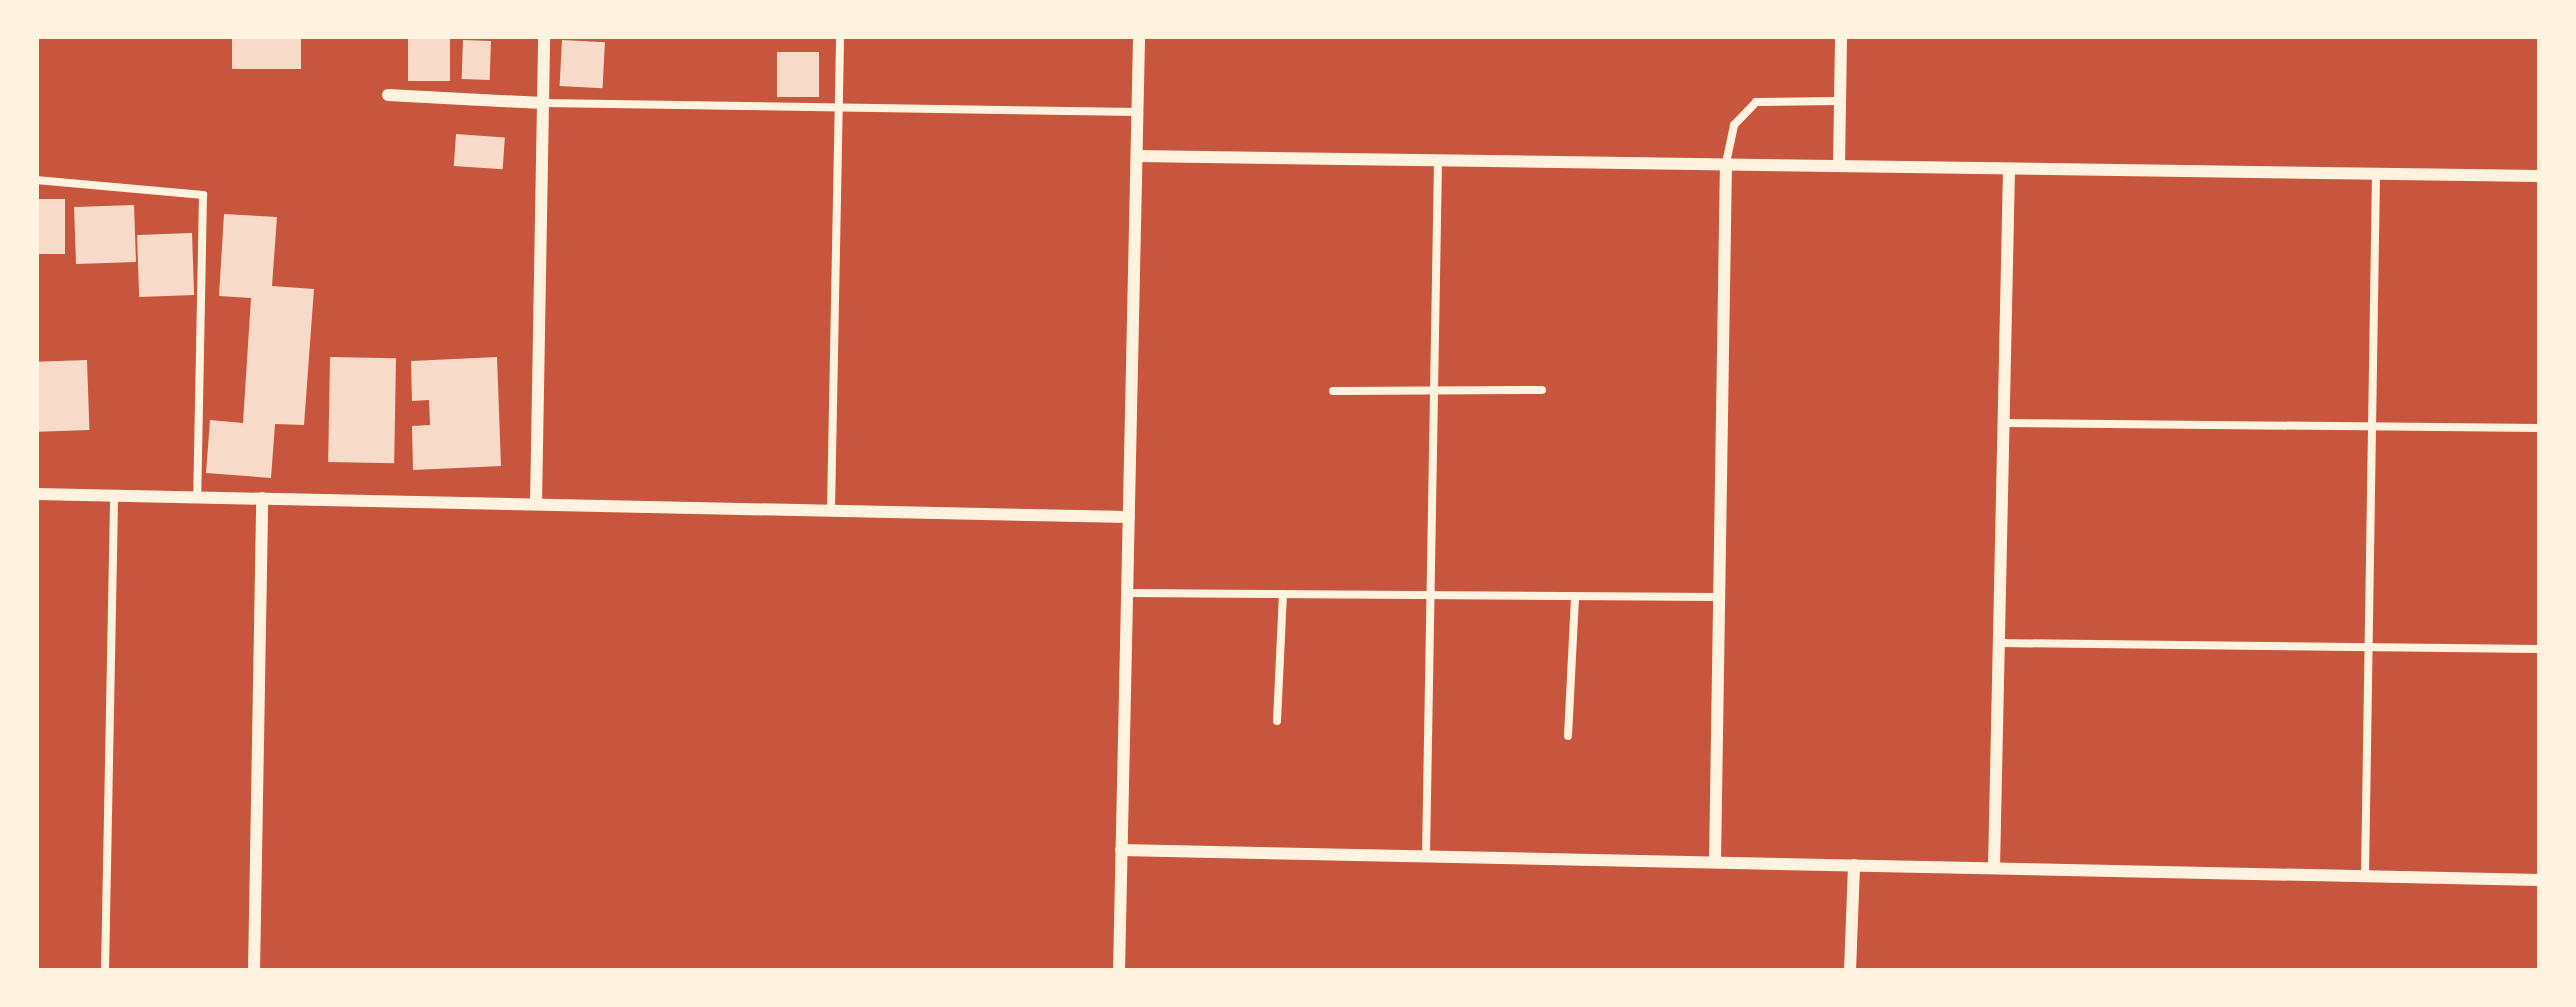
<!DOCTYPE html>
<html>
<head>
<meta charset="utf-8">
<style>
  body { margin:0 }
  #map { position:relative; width:2576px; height:1007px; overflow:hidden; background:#c8553d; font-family:"Space Grotesk",sans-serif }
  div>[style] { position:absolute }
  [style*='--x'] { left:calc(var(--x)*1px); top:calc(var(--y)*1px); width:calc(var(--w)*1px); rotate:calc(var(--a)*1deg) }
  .building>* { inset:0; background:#f7dbc8; transform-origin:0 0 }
  .service>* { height:8px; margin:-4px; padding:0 4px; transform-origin:4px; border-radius:4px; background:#fff3e0 }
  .minor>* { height:12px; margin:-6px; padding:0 6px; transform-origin:6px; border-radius:6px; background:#fff3e0 }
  span { translate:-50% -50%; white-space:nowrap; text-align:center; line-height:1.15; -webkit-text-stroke:9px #fff3e0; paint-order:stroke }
  .frame { position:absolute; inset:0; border:39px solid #fff3e0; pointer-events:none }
</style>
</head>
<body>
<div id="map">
  <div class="building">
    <i style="left:232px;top:36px;width:69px;height:33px"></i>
    <i style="left:408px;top:36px;width:42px;height:45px"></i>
    <i style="left:463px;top:40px;width:28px;height:39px;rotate:2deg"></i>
    <i style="left:562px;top:40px;width:43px;height:46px;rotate:3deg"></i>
    <i style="left:777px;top:52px;width:42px;height:45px"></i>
    <i style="left:456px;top:134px;width:49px;height:32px;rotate:4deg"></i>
    <i style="left:36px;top:199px;width:29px;height:55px"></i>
    <i style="left:134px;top:205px;width:57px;height:60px;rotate:88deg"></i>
    <i style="clip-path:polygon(224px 214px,277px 217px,272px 286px,314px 289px,304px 425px,275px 424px,271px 478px,206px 473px,210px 420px,243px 423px,251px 298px,219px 296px)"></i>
    <i style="left:192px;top:233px;width:62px;height:55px;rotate:88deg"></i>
    <i style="left:330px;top:357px;width:66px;height:105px;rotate:1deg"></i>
    <i style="clip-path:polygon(497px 357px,501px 466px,413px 470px,412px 426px,430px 425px,429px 400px,412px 401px,411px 361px)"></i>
    <i style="left:87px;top:360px;width:70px;height:51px;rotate:88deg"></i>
  </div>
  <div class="service">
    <i style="--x:543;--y:103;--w:595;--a:0.87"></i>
    <i style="--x:1726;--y:163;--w:39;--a:-78"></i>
    <i style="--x:1734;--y:125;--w:32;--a:-46"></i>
    <i style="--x:1756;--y:102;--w:83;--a:-0.7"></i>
    <i style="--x:36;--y:180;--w:168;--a:5.1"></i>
    <i style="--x:203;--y:195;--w:302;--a:91.1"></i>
    <i style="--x:1333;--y:391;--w:209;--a:-0.3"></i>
    <i style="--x:2004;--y:423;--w:536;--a:0.53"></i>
    <i style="--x:831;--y:510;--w:474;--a:-88.9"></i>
    <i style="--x:1127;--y:593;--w:592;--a:0.39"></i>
    <i style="--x:2000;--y:643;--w:540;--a:0.64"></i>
    <i style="--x:1277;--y:721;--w:127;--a:-87.3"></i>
    <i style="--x:1568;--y:736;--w:140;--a:-87.1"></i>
    <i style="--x:1426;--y:856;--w:696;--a:-89.01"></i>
    <i style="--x:2365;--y:875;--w:701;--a:-89.1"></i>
    <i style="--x:105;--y:971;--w:476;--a:-88.9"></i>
  </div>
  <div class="minor">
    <i style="--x:388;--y:95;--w:155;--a:3"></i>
    <i style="--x:1137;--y:156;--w:1403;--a:0.82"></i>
    <i style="--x:1839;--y:166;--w:130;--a:-89.1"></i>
    <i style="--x:36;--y:494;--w:1093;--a:1.21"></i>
    <i style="--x:536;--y:504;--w:468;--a:-89"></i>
    <i style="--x:1121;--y:850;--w:1419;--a:1.21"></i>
    <i style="--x:1715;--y:862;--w:698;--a:-89.1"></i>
    <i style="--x:1994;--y:868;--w:699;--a:-88.77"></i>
    <i style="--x:254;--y:971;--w:473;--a:-89"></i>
    <i style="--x:1119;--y:971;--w:935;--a:-88.77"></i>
    <i style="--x:1850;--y:971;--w:106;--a:-87.8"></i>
  </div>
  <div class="frame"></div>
</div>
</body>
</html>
